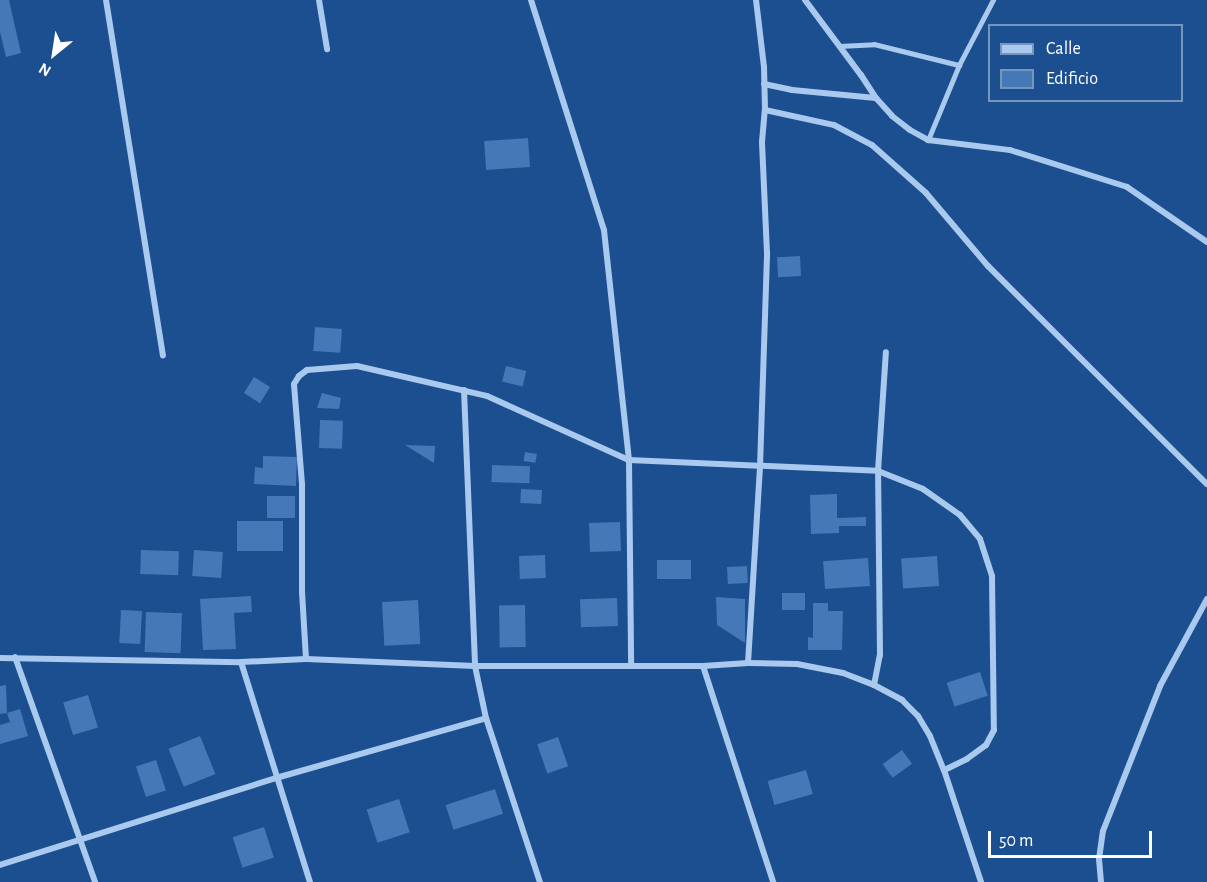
<!DOCTYPE html>
<html>
<head>
<meta charset="utf-8">
<style>
  body { margin:0 }
  #map { position:relative; width:1207px; height:882px; overflow:hidden; background:#1b4f8f; font-family:"Alegreya Sans",sans-serif }
  div>[style] { position:absolute }
  [style*='--x'] { left:calc(var(--x)*1px); top:calc(var(--y)*1px); width:calc(var(--w)*1px); rotate:calc(var(--a)*1deg) }
  .building>* { inset:0; background:#4478b7; transform-origin:0 0 }
  .lane>* { height:4.5px; margin:-2.25px; padding:0 2.25px; transform-origin:2.25px; border-radius:2.25px; background:#a9c9ee }
  .street>* { height:6px; margin:-3px; padding:0 3px; transform-origin:3px; border-radius:3px; background:#a9c9ee }
  span { translate:-50% -50%; white-space:nowrap; text-align:center; line-height:1.15; -webkit-text-stroke:4.5px #1b4f8f; paint-order:stroke }
  .legend { position:absolute; left:988px; top:24px; width:195px; height:78px; box-sizing:border-box; background:#1b4f8f; border:2px solid #7695bc; margin:0; padding:8px 10px; list-style:none; font-size:18px; color:#fff }
  .legend li { display:flex; align-items:center; gap:12px; height:30px }
  .legend b { width:30px; border:2px solid #7695bc }
  .north { position:absolute; left:24px; top:24px; width:60px; height:60px; -webkit-text-stroke:4px #1b4f8f; paint-order:stroke; rotate:210deg; font-size:16px; font-weight:700; line-height:24px; text-align:center; color:#fff }
  .north::after { content:''; display:block; margin:auto; width:21px; height:27px; background:#fff; clip-path:polygon(50% 0,100% 100%,50% 72%,0 100%) }
  .scale { position:absolute; left:988px; top:831px; width:164px; height:27px; box-sizing:border-box; border:3px solid #fff; border-top:0; padding-left:8px; font-size:18px; line-height:21px; white-space:nowrap; color:#fff; -webkit-text-stroke:4px #1b4f8f; paint-order:stroke }
</style>
</head>
<body>
<div id="map">
  <div class="building">
    <i style="clip-path:polygon(0 0,9px 0,21px 53px,6px 57px,0 32px)"></i>
    <i style="left:528px;top:138px;width:29px;height:44px;rotate:86deg"></i>
    <i style="left:800px;top:256px;width:20px;height:23px;rotate:87deg"></i>
    <i style="left:315px;top:327px;width:27px;height:24px;rotate:4deg"></i>
    <i style="left:506px;top:366px;width:21px;height:16px;rotate:14deg"></i>
    <i style="left:254px;top:377px;width:19px;height:19px;rotate:32deg"></i>
    <i style="clip-path:polygon(322px 393px,341px 398px,339px 409px,317px 408px)"></i>
    <i style="left:320px;top:420px;width:23px;height:28px;rotate:2deg"></i>
    <i style="clip-path:polygon(405px 445px,435px 446px,434px 463px)"></i>
    <i style="left:525px;top:452px;width:12px;height:9px;rotate:9deg"></i>
    <i style="clip-path:polygon(263px 456px,297px 457px,296px 486px,254px 484px,255px 467px,263px 468px)"></i>
    <i style="left:492px;top:465px;width:38px;height:17px;rotate:2deg"></i>
    <i style="left:521px;top:489px;width:21px;height:14px;rotate:3deg"></i>
    <i style="clip-path:polygon(837px 494px,837px 518px,866px 517px,866px 526px,839px 526px,839px 533px,811px 534px,810px 495px)"></i>
    <i style="left:267px;top:496px;width:28px;height:22px"></i>
    <i style="left:237px;top:521px;width:46px;height:30px"></i>
    <i style="left:620px;top:522px;width:29px;height:31px;rotate:88deg"></i>
    <i style="left:141px;top:550px;width:38px;height:24px;rotate:2deg"></i>
    <i style="left:194px;top:550px;width:29px;height:26px;rotate:4deg"></i>
    <i style="left:545px;top:555px;width:23px;height:26px;rotate:88deg"></i>
    <i style="left:937px;top:556px;width:30px;height:36px;rotate:86deg"></i>
    <i style="left:868px;top:558px;width:28px;height:45px;rotate:86deg"></i>
    <i style="left:657px;top:560px;width:34px;height:19px"></i>
    <i style="left:747px;top:566px;width:17px;height:20px;rotate:87deg"></i>
    <i style="left:805px;top:593px;width:17px;height:23px;rotate:90deg"></i>
    <i style="clip-path:polygon(251px 596px,252px 612px,234px 613px,236px 649px,203px 650px,200px 599px)"></i>
    <i style="clip-path:polygon(716px 597px,745px 599px,745px 643px,717px 625px)"></i>
    <i style="left:617px;top:598px;width:28px;height:37px;rotate:88deg"></i>
    <i style="left:418px;top:600px;width:44px;height:36px;rotate:87deg"></i>
    <i style="clip-path:polygon(813px 603px,828px 603px,828px 611px,843px 611px,842px 650px,808px 650px,808px 637px,813px 638px)"></i>
    <i style="left:525px;top:605px;width:42px;height:26px;rotate:89deg"></i>
    <i style="left:121px;top:610px;width:21px;height:33px;rotate:3deg"></i>
    <i style="left:146px;top:612px;width:36px;height:40px;rotate:2deg"></i>
    <i style="left:980px;top:672px;width:25px;height:35px;rotate:72deg"></i>
    <i style="clip-path:polygon(6px 685px,7px 713px,0 714px,0 686px)"></i>
    <i style="left:88px;top:695px;width:34px;height:26px;rotate:73deg"></i>
    <i style="clip-path:polygon(20px 709px,28px 736px,0 744px,0 725px,10px 722px,7px 713px)"></i>
    <i style="left:200px;top:736px;width:41px;height:34px;rotate:68deg"></i>
    <i style="left:558px;top:737px;width:31px;height:22px;rotate:71deg"></i>
    <i style="left:902px;top:750px;width:17px;height:24px;rotate:54deg"></i>
    <i style="left:156px;top:760px;width:32px;height:21px;rotate:72deg"></i>
    <i style="left:806px;top:770px;width:25px;height:40px;rotate:74deg"></i>
    <i style="left:495px;top:789px;width:26px;height:52px;rotate:72deg"></i>
    <i style="left:399px;top:799px;width:35px;height:34px;rotate:72deg"></i>
    <i style="left:264px;top:827px;width:32px;height:33px;rotate:72deg"></i>
  </div>
  <div class="lane">
    <i style="--x:839;--y:46;--w:35;--a:-3"></i>
    <i style="--x:874;--y:44;--w:88;--a:13.9"></i>
    <i style="--x:928;--y:140;--w:81;--a:-67.5"></i>
    <i style="--x:959;--y:65;--w:73;--a:-62.4"></i>
  </div>
  <div class="street">
    <i style="--x:106;--y:0;--w:360;--a:80.9"></i>
    <i style="--x:319;--y:0;--w:50;--a:80.7"></i>
    <i style="--x:531;--y:0;--w:241;--a:72.4"></i>
    <i style="--x:604;--y:230;--w:231;--a:83.8"></i>
    <i style="--x:629;--y:460;--w:205;--a:89.4"></i>
    <i style="--x:805;--y:0;--w:94;--a:53.3"></i>
    <i style="--x:861;--y:75;--w:27;--a:57"></i>
    <i style="--x:876;--y:98;--w:24;--a:48"></i>
    <i style="--x:892;--y:116;--w:23;--a:38"></i>
    <i style="--x:910;--y:130;--w:21;--a:29"></i>
    <i style="--x:928;--y:140;--w:83;--a:7"></i>
    <i style="--x:1010;--y:150;--w:123;--a:17.5"></i>
    <i style="--x:1127;--y:187;--w:97;--a:34.5"></i>
    <i style="--x:764;--y:84;--w:29;--a:12"></i>
    <i style="--x:792;--y:90;--w:84;--a:5.4"></i>
    <i style="--x:765;--y:110;--w:71;--a:12.3"></i>
    <i style="--x:834;--y:125;--w:43;--a:27.8"></i>
    <i style="--x:872;--y:145;--w:72;--a:41.6"></i>
    <i style="--x:926;--y:193;--w:96;--a:49.7"></i>
    <i style="--x:988;--y:266;--w:309;--a:44.9"></i>
    <i style="--x:464;--y:390;--w:276;--a:87.7"></i>
    <i style="--x:475;--y:666;--w:53;--a:78.1"></i>
    <i style="--x:486;--y:718;--w:173;--a:71.8"></i>
    <i style="--x:15;--y:657;--w:239;--a:70.4"></i>
    <i style="--x:0;--y:658;--w:241;--a:1"></i>
    <i style="--x:241;--y:662;--w:65;--a:-2.6"></i>
    <i style="--x:306;--y:659;--w:169;--a:2.4"></i>
    <i style="--x:475;--y:666;--w:228;--a:0"></i>
    <i style="--x:703;--y:666;--w:45;--a:-3.8"></i>
    <i style="--x:748;--y:663;--w:49;--a:1.2"></i>
    <i style="--x:797;--y:664;--w:47;--a:11.1"></i>
    <i style="--x:843;--y:673;--w:33;--a:21"></i>
    <i style="--x:874;--y:685;--w:32;--a:28"></i>
    <i style="--x:902;--y:700;--w:23;--a:45"></i>
    <i style="--x:918;--y:716;--w:23;--a:59"></i>
    <i style="--x:930;--y:736;--w:37;--a:68"></i>
    <i style="--x:944;--y:770;--w:118;--a:71.7"></i>
    <i style="--x:306;--y:659;--w:67;--a:-93.4"></i>
    <i style="--x:302;--y:592;--w:108;--a:-90"></i>
    <i style="--x:302;--y:484;--w:100;--a:-94.6"></i>
    <i style="--x:294;--y:384;--w:9;--a:-58"></i>
    <i style="--x:299;--y:376;--w:10;--a:-37"></i>
    <i style="--x:307;--y:370;--w:50;--a:-4.6"></i>
    <i style="--x:357;--y:366;--w:133;--a:13"></i>
    <i style="--x:487;--y:396;--w:156;--a:24.3"></i>
    <i style="--x:629;--y:460;--w:249;--a:2.5"></i>
    <i style="--x:878;--y:471;--w:48;--a:21.8"></i>
    <i style="--x:923;--y:489;--w:45;--a:35.1"></i>
    <i style="--x:960;--y:515;--w:31;--a:50"></i>
    <i style="--x:980;--y:539;--w:39;--a:72"></i>
    <i style="--x:992;--y:576;--w:154;--a:89.3"></i>
    <i style="--x:994;--y:730;--w:17;--a:118"></i>
    <i style="--x:986;--y:745;--w:24;--a:144"></i>
    <i style="--x:967;--y:759;--w:25;--a:154"></i>
    <i style="--x:241;--y:662;--w:231;--a:72.6"></i>
    <i style="--x:748;--y:663;--w:196;--a:-86.5"></i>
    <i style="--x:760;--y:467;--w:214;--a:-88.1"></i>
    <i style="--x:767;--y:253;--w:111;--a:-92.6"></i>
    <i style="--x:762;--y:142;--w:32;--a:-85"></i>
    <i style="--x:765;--y:110;--w:43;--a:-91.3"></i>
    <i style="--x:764;--y:67;--w:67;--a:-96.8"></i>
    <i style="--x:703;--y:666;--w:227;--a:72"></i>
    <i style="--x:874;--y:685;--w:31;--a:-79"></i>
    <i style="--x:880;--y:655;--w:184;--a:-90.6"></i>
    <i style="--x:878;--y:471;--w:119;--a:-86.2"></i>
    <i style="--x:0;--y:865;--w:289;--a:-17.5"></i>
    <i style="--x:276;--y:778;--w:218;--a:-15.9"></i>
    <i style="--x:1101;--y:882;--w:23;--a:-95"></i>
    <i style="--x:1099;--y:859;--w:28;--a:-82"></i>
    <i style="--x:1103;--y:831;--w:156;--a:-68.5"></i>
    <i style="--x:1160;--y:686;--w:99;--a:-61.6"></i>
  </div>
  <ul class="legend">
  <li><b style="height:8px;background:#a9c9ee"></b>Calle</li>
  <li><b style="height:16px;background:#4478b7"></b>Edificio</li>
  </ul>
  <div class="north">N</div>
  <div class="scale">50 m</div>
</div>
</body>
</html>
